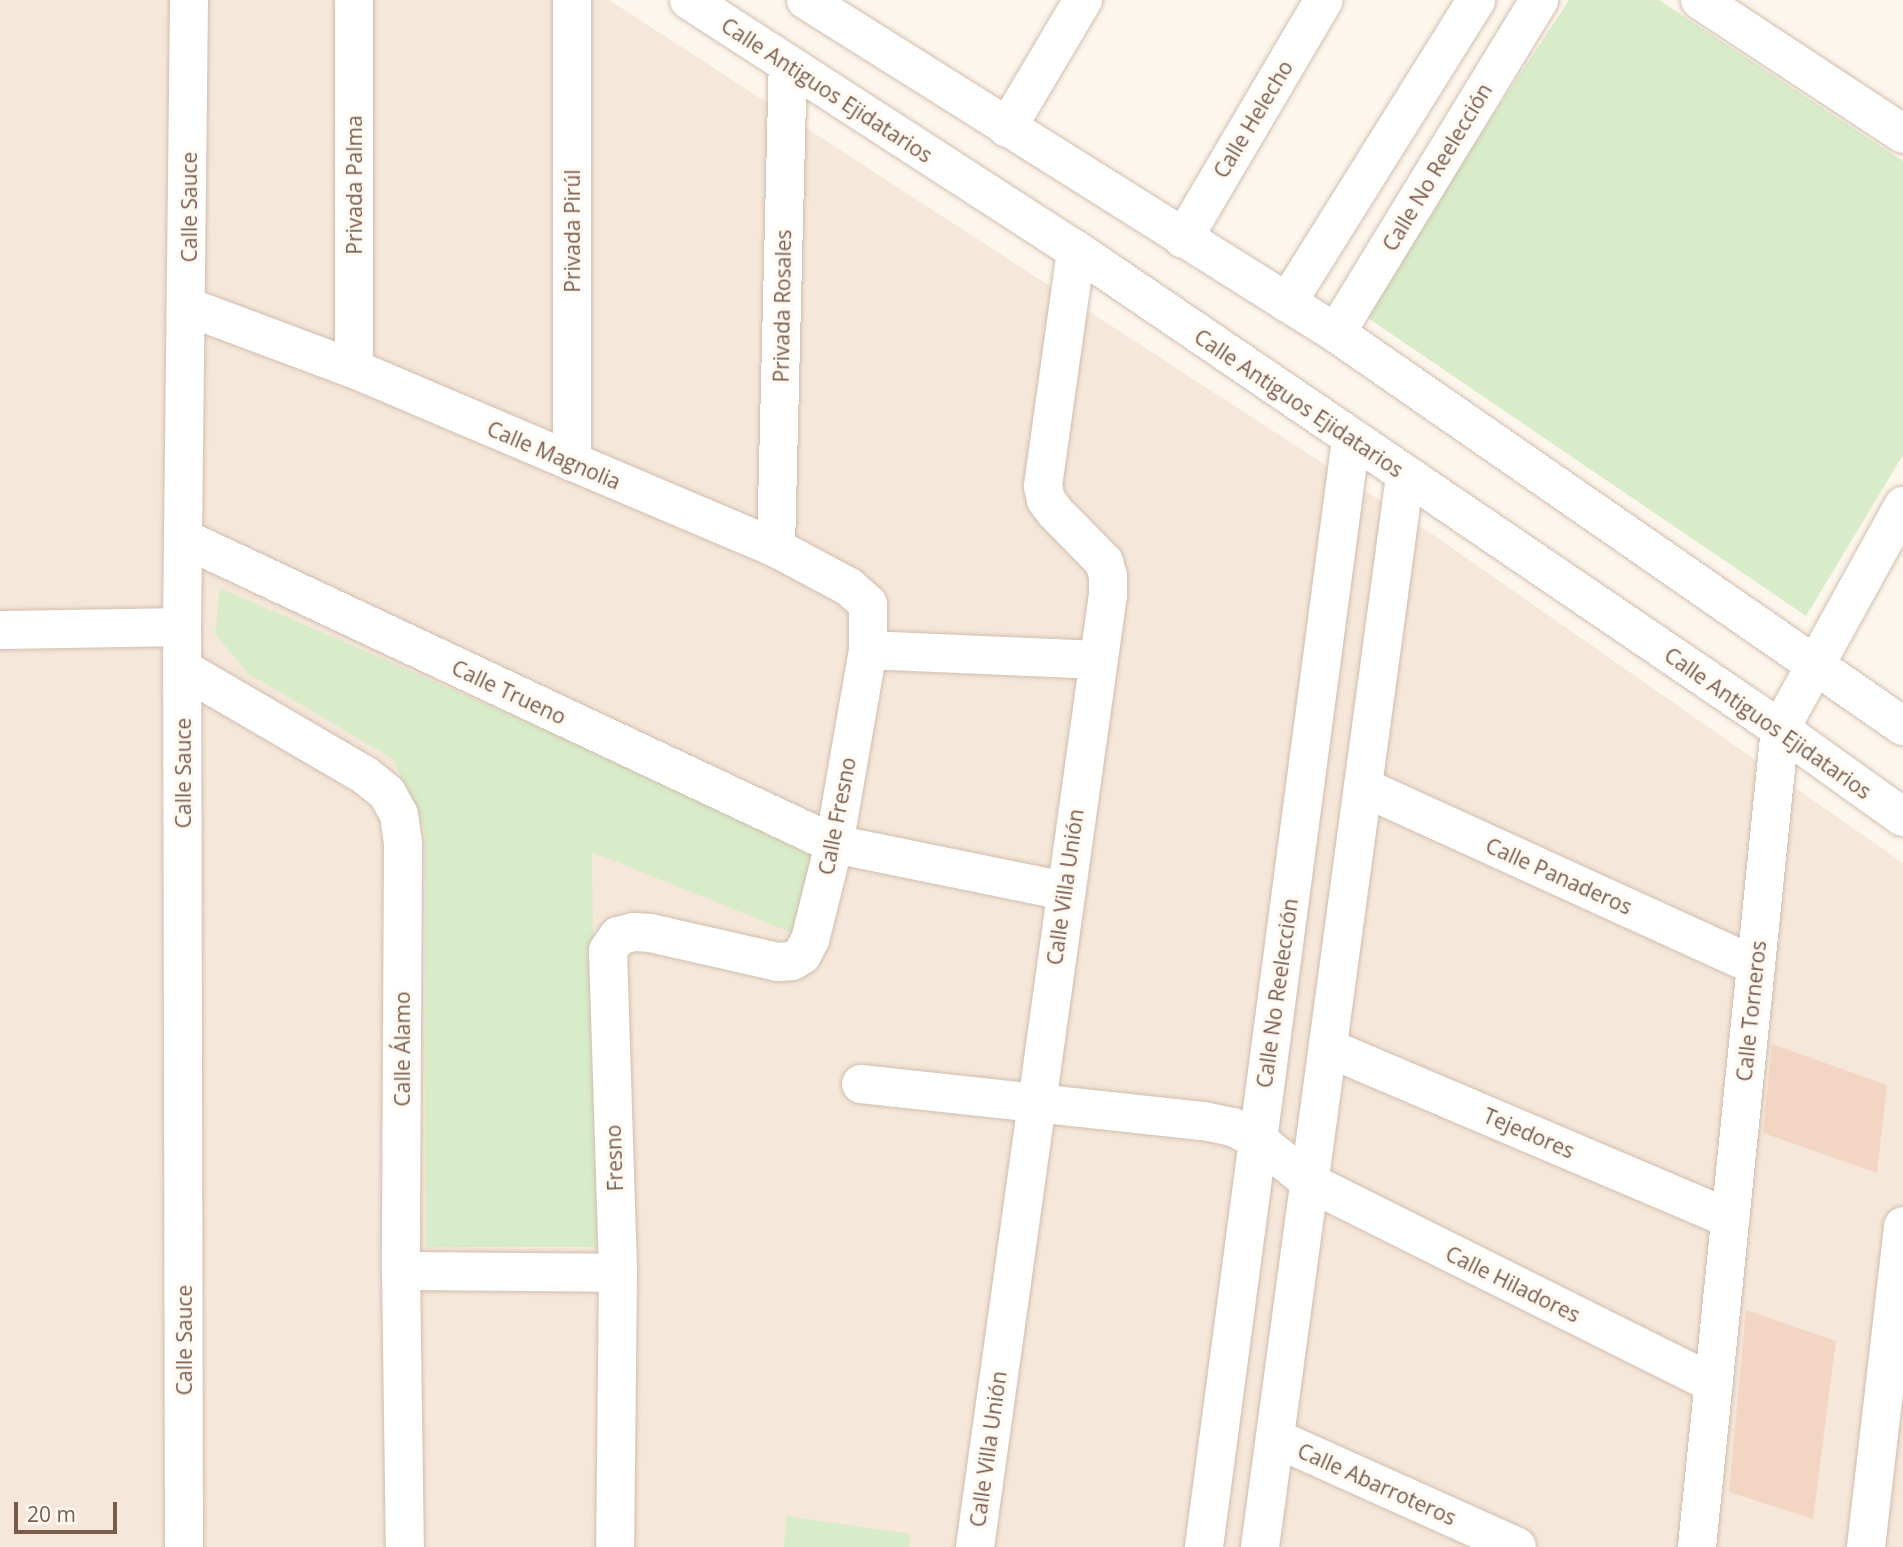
<!DOCTYPE html>
<html>
<head>
<meta charset="utf-8">
<style>
  body { margin:0 }
  #map { position:relative; width:1903px; height:1547px; overflow:hidden; background:#fdf6ec; font-family:"Open Sans",sans-serif }
  div>[style] { position:absolute }
  [style*='--x'] { left:calc(var(--x)*1px); top:calc(var(--y)*1px); width:calc(var(--w)*1px); rotate:calc(var(--a)*1deg) }
  .residential>* { inset:0; background:#f5e8da }
  .green>* { inset:0; background:#d8ecc9 }
  .building>* { inset:0; background:#f3d5c3 }
  .roads { filter:drop-shadow(0 0 2px #d1beb0) drop-shadow(0 0 2px #d1beb0) }
  .minor>* { height:38px; margin:-19px; padding:0 19px; transform-origin:19px; border-radius:19px; background:#fff }
  span { translate:-50% -50%; white-space:nowrap; text-align:center; line-height:1.15; -webkit-text-stroke:7px #fffaf3; paint-order:stroke }
  .street-label { font-size:21px; color:#7a5c4d }
  .scale { position:absolute; left:14px; top:1502px; width:103px; height:32px; box-sizing:border-box; border:4px solid #7a5c4d; border-top:0; padding-left:9px; font-size:21px; line-height:24px; white-space:nowrap; color:#7a5c4d; -webkit-text-stroke:5px #fffaf3; paint-order:stroke }
</style>
</head>
<body>
<div id="map">
  <div class="residential">
    <i style="clip-path:polygon(0 0,609px 0,1432px 534px,1903px 863px,1903px 1547px,0 1547px)"></i>
  </div>
  <div class="green">
    <i style="clip-path:polygon(1569px 0,1659px 0,1903px 161px,1903px 455px,1806px 616px,1362px 314px)"></i>
    <i style="clip-path:polygon(220px 588px,812px 846px,802px 937px,592px 852px,597px 1247px,426px 1247px,425px 831px,393px 759px,249px 674px,215px 634px)"></i>
    <i style="clip-path:polygon(787px 1516px,910px 1534px,909px 1547px,784px 1547px)"></i>
  </div>
  <div class="building">
    <i style="clip-path:polygon(1772px 1044px,1887px 1085px,1877px 1173px,1763px 1133px)"></i>
    <i style="clip-path:polygon(1746px 1310px,1836px 1341px,1813px 1519px,1729px 1492px)"></i>
  </div>
  <div class="roads">
    <div class="minor">
      <i style="--x:572;--y:0;--w:462;--a:90"></i>
      <i style="--x:689;--y:0;--w:461;--a:32.9"></i>
      <i style="--x:1076;--y:250;--w:852;--a:34.23"></i>
      <i style="--x:1780;--y:729;--w:151;--a:35.6"></i>
      <i style="--x:806;--y:0;--w:626;--a:32.14"></i>
      <i style="--x:1336;--y:333;--w:690;--a:34.73"></i>
      <i style="--x:1700;--y:0;--w:243;--a:33.4"></i>
      <i style="--x:1007;--y:128;--w:149;--a:-59.3"></i>
      <i style="--x:1183;--y:239;--w:277;--a:-59.5"></i>
      <i style="--x:1287;--y:303;--w:357;--a:-58"></i>
      <i style="--x:188;--y:307;--w:177;--a:20.5"></i>
      <i style="--x:354;--y:369;--w:458;--a:23"></i>
      <i style="--x:776;--y:548;--w:83;--a:28.1"></i>
      <i style="--x:849;--y:587;--w:25;--a:42"></i>
      <i style="--x:868;--y:604;--w:46;--a:90"></i>
      <i style="--x:868;--y:650;--w:197;--a:99.9"></i>
      <i style="--x:834;--y:844;--w:99;--a:104"></i>
      <i style="--x:810;--y:940;--w:17;--a:118"></i>
      <i style="--x:802;--y:955;--w:12;--a:149"></i>
      <i style="--x:792;--y:961;--w:14;--a:176"></i>
      <i style="--x:778;--y:962;--w:131;--a:-167.2"></i>
      <i style="--x:650;--y:933;--w:16;--a:-176"></i>
      <i style="--x:634;--y:932;--w:16;--a:166"></i>
      <i style="--x:618;--y:936;--w:18;--a:124"></i>
      <i style="--x:608;--y:951;--w:322;--a:88.2"></i>
      <i style="--x:618;--y:1273;--w:274;--a:90.6"></i>
      <i style="--x:1336;--y:333;--w:390;--a:-58.6"></i>
      <i style="--x:354;--y:369;--w:369;--a:-90"></i>
      <i style="--x:185;--y:539;--w:717;--a:25.17"></i>
      <i style="--x:834;--y:844;--w:236;--a:11.5"></i>
      <i style="--x:776;--y:548;--w:484;--a:-88.6"></i>
      <i style="--x:0;--y:630;--w:182;--a:-0.9"></i>
      <i style="--x:868;--y:650;--w:229;--a:2.5"></i>
      <i style="--x:183;--y:669;--w:212;--a:30.3"></i>
      <i style="--x:366;--y:776;--w:27;--a:39"></i>
      <i style="--x:387;--y:793;--w:25;--a:61"></i>
      <i style="--x:399;--y:815;--w:27;--a:82"></i>
      <i style="--x:403;--y:842;--w:429;--a:90.3"></i>
      <i style="--x:401;--y:1271;--w:276;--a:89.2"></i>
      <i style="--x:1363;--y:787;--w:432;--a:24.5"></i>
      <i style="--x:1328;--y:1048;--w:437;--a:23"></i>
      <i style="--x:861;--y:1084;--w:345;--a:6.2"></i>
      <i style="--x:1204;--y:1121;--w:30;--a:12"></i>
      <i style="--x:1233;--y:1127;--w:28;--a:27"></i>
      <i style="--x:1258;--y:1140;--w:68;--a:39.1"></i>
      <i style="--x:1311;--y:1183;--w:450;--a:26.5"></i>
      <i style="--x:401;--y:1271;--w:217;--a:0.5"></i>
      <i style="--x:1275;--y:1438;--w:265;--a:24.2"></i>
      <i style="--x:184;--y:1547;--w:920;--a:-90.12"></i>
      <i style="--x:182;--y:627;--w:627;--a:-89.36"></i>
      <i style="--x:975;--y:1547;--w:961;--a:-82.05"></i>
      <i style="--x:1108;--y:595;--w:19;--a:-90"></i>
      <i style="--x:1108;--y:576;--w:15;--a:-106"></i>
      <i style="--x:1104;--y:562;--w:70;--a:-134.4"></i>
      <i style="--x:1055;--y:512;--w:15;--a:-127"></i>
      <i style="--x:1046;--y:500;--w:14;--a:-102"></i>
      <i style="--x:1043;--y:486;--w:238;--a:-82"></i>
      <i style="--x:1204;--y:1547;--w:1118;--a:-82.44"></i>
      <i style="--x:1260;--y:1547;--w:1081;--a:-82.29"></i>
      <i style="--x:1697;--y:1547;--w:822;--a:-84.21"></i>
      <i style="--x:1780;--y:729;--w:255;--a:-61.1"></i>
      <i style="--x:1866;--y:1547;--w:323;--a:-83.4"></i>
    </div>
  </div>
  <div class="street-label">
    <span style="left:827px;top:90px;rotate:33deg">Calle Antiguos Ejidatarios</span>
    <span style="left:1253px;top:119px;rotate:-59deg">Calle Helecho</span>
    <span style="left:1437px;top:167px;rotate:-59deg">Calle No Reelección</span>
    <span style="left:354px;top:185px;rotate:-90deg">Privada Palma</span>
    <span style="left:189px;top:207px;rotate:-90deg">Calle Sauce</span>
    <span style="left:572px;top:231px;rotate:-90deg">Privada Pirúl</span>
    <span style="left:782px;top:306px;rotate:-89deg">Privada Rosales</span>
    <span style="left:1299px;top:403px;rotate:34deg">Calle Antiguos Ejidatarios</span>
    <span style="left:554px;top:455px;rotate:23deg">Calle Magnolia</span>
    <span style="left:509px;top:692px;rotate:25deg">Calle Trueno</span>
    <span style="left:1768px;top:723px;rotate:35deg">Calle Antiguos Ejidatarios</span>
    <span style="left:183px;top:773px;rotate:-90deg">Calle Sauce</span>
    <span style="left:837px;top:816px;rotate:-79deg">Calle Fresno</span>
    <span style="left:1559px;top:876px;rotate:24deg">Calle Panaderos</span>
    <span style="left:1065px;top:887px;rotate:-82deg">Calle Villa Unión</span>
    <span style="left:1277px;top:993px;rotate:-82deg">Calle No Reelección</span>
    <span style="left:1751px;top:1011px;rotate:-84deg">Calle Torneros</span>
    <span style="left:402px;top:1049px;rotate:-90deg">Calle Álamo</span>
    <span style="left:1529px;top:1133px;rotate:23deg">Tejedores</span>
    <span style="left:614px;top:1158px;rotate:-92deg">Fresno</span>
    <span style="left:1513px;top:1284px;rotate:26deg">Calle Hiladores</span>
    <span style="left:184px;top:1340px;rotate:-90deg">Calle Sauce</span>
    <span style="left:988px;top:1449px;rotate:-82deg">Calle Villa Unión</span>
    <span style="left:1377px;top:1484px;rotate:24deg">Calle Abarroteros</span>
  </div>
  <div class="scale">20 m</div>
</div>
</body>
</html>
